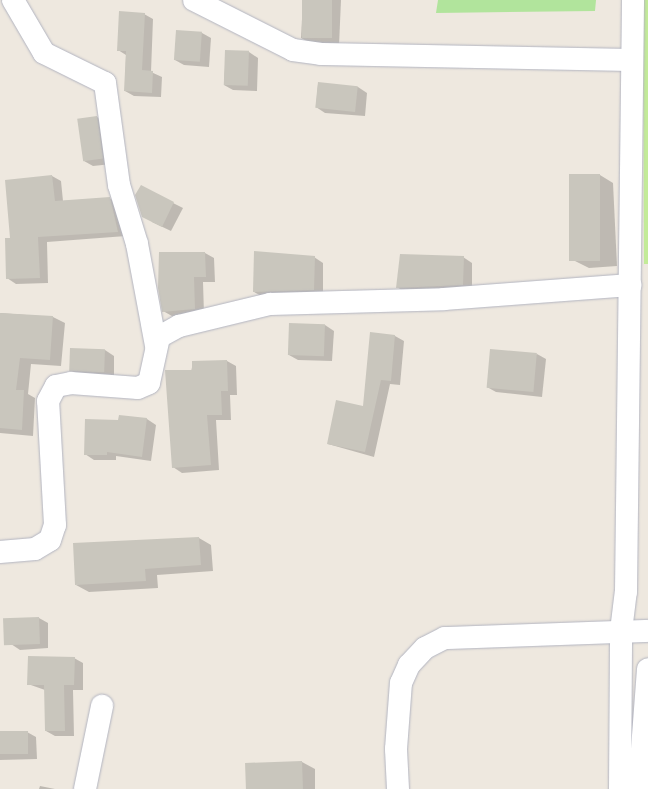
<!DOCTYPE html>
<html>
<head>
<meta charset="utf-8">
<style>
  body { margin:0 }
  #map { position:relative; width:648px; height:789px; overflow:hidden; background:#eee8df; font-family:Barlow,sans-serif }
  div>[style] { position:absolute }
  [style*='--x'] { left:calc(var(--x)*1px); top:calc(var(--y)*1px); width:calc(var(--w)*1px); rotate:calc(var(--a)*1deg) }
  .green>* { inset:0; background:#b1e49c }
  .pitch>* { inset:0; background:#c3eb98 }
  .shadow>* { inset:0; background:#0003 }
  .building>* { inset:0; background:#c9c6bd; transform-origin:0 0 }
  .roads { filter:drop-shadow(0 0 1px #b2b4c0) drop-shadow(0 0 1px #b2b4c0) }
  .minor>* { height:22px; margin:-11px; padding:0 11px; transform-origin:11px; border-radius:11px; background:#fff }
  span { translate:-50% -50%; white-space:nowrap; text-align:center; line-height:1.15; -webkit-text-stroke:4px #fff; paint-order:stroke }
</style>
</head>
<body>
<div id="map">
  <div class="green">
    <i style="clip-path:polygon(438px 0,596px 0,595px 11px,436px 13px)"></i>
  </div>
  <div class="pitch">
    <i style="clip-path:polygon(643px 0,648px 0,648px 264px,644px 264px)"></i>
  </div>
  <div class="shadow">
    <i style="clip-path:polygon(303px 0,341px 0,339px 46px,310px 43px,301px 38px)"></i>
    <i style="clip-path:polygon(144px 14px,153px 19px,151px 72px,162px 77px,161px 97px,134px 96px,125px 91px,126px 55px,118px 50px)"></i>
    <i style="clip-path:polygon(177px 31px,202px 33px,211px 38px,209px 67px,184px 65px,175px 60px)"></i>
    <i style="clip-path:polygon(226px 51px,249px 52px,258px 58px,257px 91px,233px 90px,224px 85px)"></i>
    <i style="clip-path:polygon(318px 84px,358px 87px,367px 93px,365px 116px,325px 113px,316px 107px)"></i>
    <i style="clip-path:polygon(97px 117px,106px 122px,112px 164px,93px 166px,84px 161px)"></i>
    <i style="clip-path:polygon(600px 175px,613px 183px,617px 266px,589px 268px,575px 261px)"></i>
    <i style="clip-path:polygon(52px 176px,61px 181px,63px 201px,109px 198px,119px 204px,126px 236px,47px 242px,48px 283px,16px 284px,7px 278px,11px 239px)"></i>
    <i style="clip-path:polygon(141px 187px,183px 208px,171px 231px,152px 222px)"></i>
    <i style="clip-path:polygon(160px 253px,205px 253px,214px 258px,215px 282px,203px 282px,204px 314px,172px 316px,163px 311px)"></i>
    <i style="clip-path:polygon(314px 257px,323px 263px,323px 295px,263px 297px,254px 292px)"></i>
    <i style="clip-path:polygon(463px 257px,472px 263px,472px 290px,406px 293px,397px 287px)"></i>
    <i style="clip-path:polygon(0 313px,53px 317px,65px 323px,61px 366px,31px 364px,28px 394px,35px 398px,33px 436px,0 433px)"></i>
    <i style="clip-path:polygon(325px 325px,334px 331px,332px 361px,298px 360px,289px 355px)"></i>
    <i style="clip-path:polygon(371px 333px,395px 336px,404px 341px,400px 385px,390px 384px,374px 457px,328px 444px,364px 407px)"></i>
    <i style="clip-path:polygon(71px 349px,105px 350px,114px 356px,114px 378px,79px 375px,70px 370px)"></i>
    <i style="clip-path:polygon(537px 354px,546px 359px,542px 397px,496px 392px,487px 387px)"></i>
    <i style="clip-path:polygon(227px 361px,236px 366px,237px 395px,230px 395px,231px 420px,216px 420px,219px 470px,182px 473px,173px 467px,193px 362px)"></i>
    <i style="clip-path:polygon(120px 416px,147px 419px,156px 425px,151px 461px,116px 456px,116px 460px,94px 460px,85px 454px,119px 421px)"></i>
    <i style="clip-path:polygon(199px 538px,211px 545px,213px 571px,157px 575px,158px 588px,89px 592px,76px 585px)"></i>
    <i style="clip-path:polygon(39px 618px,48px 623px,48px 648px,20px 650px,11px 644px)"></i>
    <i style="clip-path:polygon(74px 658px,83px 663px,83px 690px,73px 690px,74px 736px,55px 736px,46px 731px,45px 690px,28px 684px)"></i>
    <i style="clip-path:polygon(27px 732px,36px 737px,37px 759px,0 760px,0 733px)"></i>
    <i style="clip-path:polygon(302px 762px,315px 769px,315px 789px,246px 789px,246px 764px)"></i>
    <i style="clip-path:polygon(40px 786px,55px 789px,39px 789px)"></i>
  </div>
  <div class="building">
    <i style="left:302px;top:0;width:30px;height:38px"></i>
    <i style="clip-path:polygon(119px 11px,145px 13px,142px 70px,153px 71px,152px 93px,124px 91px,126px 51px,117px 51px)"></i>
    <i style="left:176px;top:30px;width:26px;height:30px;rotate:4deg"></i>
    <i style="left:225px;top:50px;width:24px;height:35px;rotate:2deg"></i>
    <i style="left:318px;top:82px;width:40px;height:26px;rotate:6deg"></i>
    <i style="left:97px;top:116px;width:43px;height:20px;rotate:82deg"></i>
    <i style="left:569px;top:174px;width:31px;height:87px"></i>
    <i style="clip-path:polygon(52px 175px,55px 201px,110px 197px,118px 232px,38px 237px,40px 278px,6px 279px,5px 238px,10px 238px,5px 180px)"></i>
    <i style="clip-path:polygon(141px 185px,174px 202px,162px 227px,142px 217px,135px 195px)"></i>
    <i style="clip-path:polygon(254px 251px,315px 256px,314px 290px,253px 292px)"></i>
    <i style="clip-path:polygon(159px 252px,205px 252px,206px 277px,194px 277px,195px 309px,162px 312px,158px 288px)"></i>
    <i style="clip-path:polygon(400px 254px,464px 256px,463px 285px,396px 288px)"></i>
    <i style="clip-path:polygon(0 313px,53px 316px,50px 360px,20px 358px,16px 390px,24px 390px,22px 430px,0 428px)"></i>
    <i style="left:289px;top:323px;width:36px;height:32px;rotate:2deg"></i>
    <i style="clip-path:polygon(370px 332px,395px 335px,391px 381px,381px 380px,365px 452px,327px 444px,336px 400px,363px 406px)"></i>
    <i style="left:70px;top:348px;width:35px;height:23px;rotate:2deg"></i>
    <i style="left:490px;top:349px;width:47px;height:39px;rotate:5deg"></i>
    <i style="clip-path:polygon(227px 360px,228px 391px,221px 391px,222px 415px,207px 415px,211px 465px,172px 468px,165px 370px,192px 370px,192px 361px)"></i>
    <i style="clip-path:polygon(119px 415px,147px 418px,142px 457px,107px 452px,107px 455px,84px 455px,85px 419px,118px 420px)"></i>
    <i style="clip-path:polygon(199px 537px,201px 565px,145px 569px,146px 581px,75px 585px,73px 543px)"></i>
    <i style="left:39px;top:617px;width:27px;height:36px;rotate:88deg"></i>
    <i style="clip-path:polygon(28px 656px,75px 657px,74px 685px,64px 685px,65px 731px,45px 731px,44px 685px,27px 685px)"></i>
    <i style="left:28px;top:731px;width:23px;height:28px;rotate:90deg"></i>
    <i style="left:302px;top:761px;width:28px;height:57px;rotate:88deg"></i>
  </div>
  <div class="roads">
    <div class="minor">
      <i style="--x:13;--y:0;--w:61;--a:59.7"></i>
      <i style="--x:44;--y:53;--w:68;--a:26.2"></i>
      <i style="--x:105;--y:83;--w:103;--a:82.2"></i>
      <i style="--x:119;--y:185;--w:62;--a:73"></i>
      <i style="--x:137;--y:244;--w:104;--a:79.4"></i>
      <i style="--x:194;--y:0;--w:111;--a:26.8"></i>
      <i style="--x:293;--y:50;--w:28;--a:8"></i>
      <i style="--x:321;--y:54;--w:311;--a:1.1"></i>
      <i style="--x:0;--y:552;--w:35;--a:-5"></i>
      <i style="--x:35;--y:549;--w:17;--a:-31"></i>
      <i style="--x:50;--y:540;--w:16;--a:-72"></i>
      <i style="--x:55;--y:525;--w:124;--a:-93.2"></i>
      <i style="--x:48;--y:401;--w:17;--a:-62"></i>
      <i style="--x:56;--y:386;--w:15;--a:-11"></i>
      <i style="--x:71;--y:383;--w:67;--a:4.3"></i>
      <i style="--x:138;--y:388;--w:12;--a:-24"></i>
      <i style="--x:149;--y:383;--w:47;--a:-77.7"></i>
      <i style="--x:159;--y:337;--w:23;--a:-29"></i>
      <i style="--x:179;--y:326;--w:94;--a:-13.6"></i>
      <i style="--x:270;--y:304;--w:174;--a:-1.6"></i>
      <i style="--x:444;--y:299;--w:187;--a:-4.3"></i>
      <i style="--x:85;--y:789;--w:85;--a:-78.4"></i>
      <i style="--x:398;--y:789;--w:40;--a:-92.9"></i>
      <i style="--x:396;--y:749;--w:66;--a:-85.7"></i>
      <i style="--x:401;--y:683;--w:20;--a:-66"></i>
      <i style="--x:409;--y:665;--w:23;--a:-47"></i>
      <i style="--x:425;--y:648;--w:22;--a:-27"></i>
      <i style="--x:445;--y:638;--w:203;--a:-2"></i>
      <i style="--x:620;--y:789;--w:158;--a:-89.6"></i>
      <i style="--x:621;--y:631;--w:39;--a:-83"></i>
      <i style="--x:626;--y:592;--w:592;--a:-89.32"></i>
      <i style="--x:639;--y:789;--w:120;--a:-85.7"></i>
    </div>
  </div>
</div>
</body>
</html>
